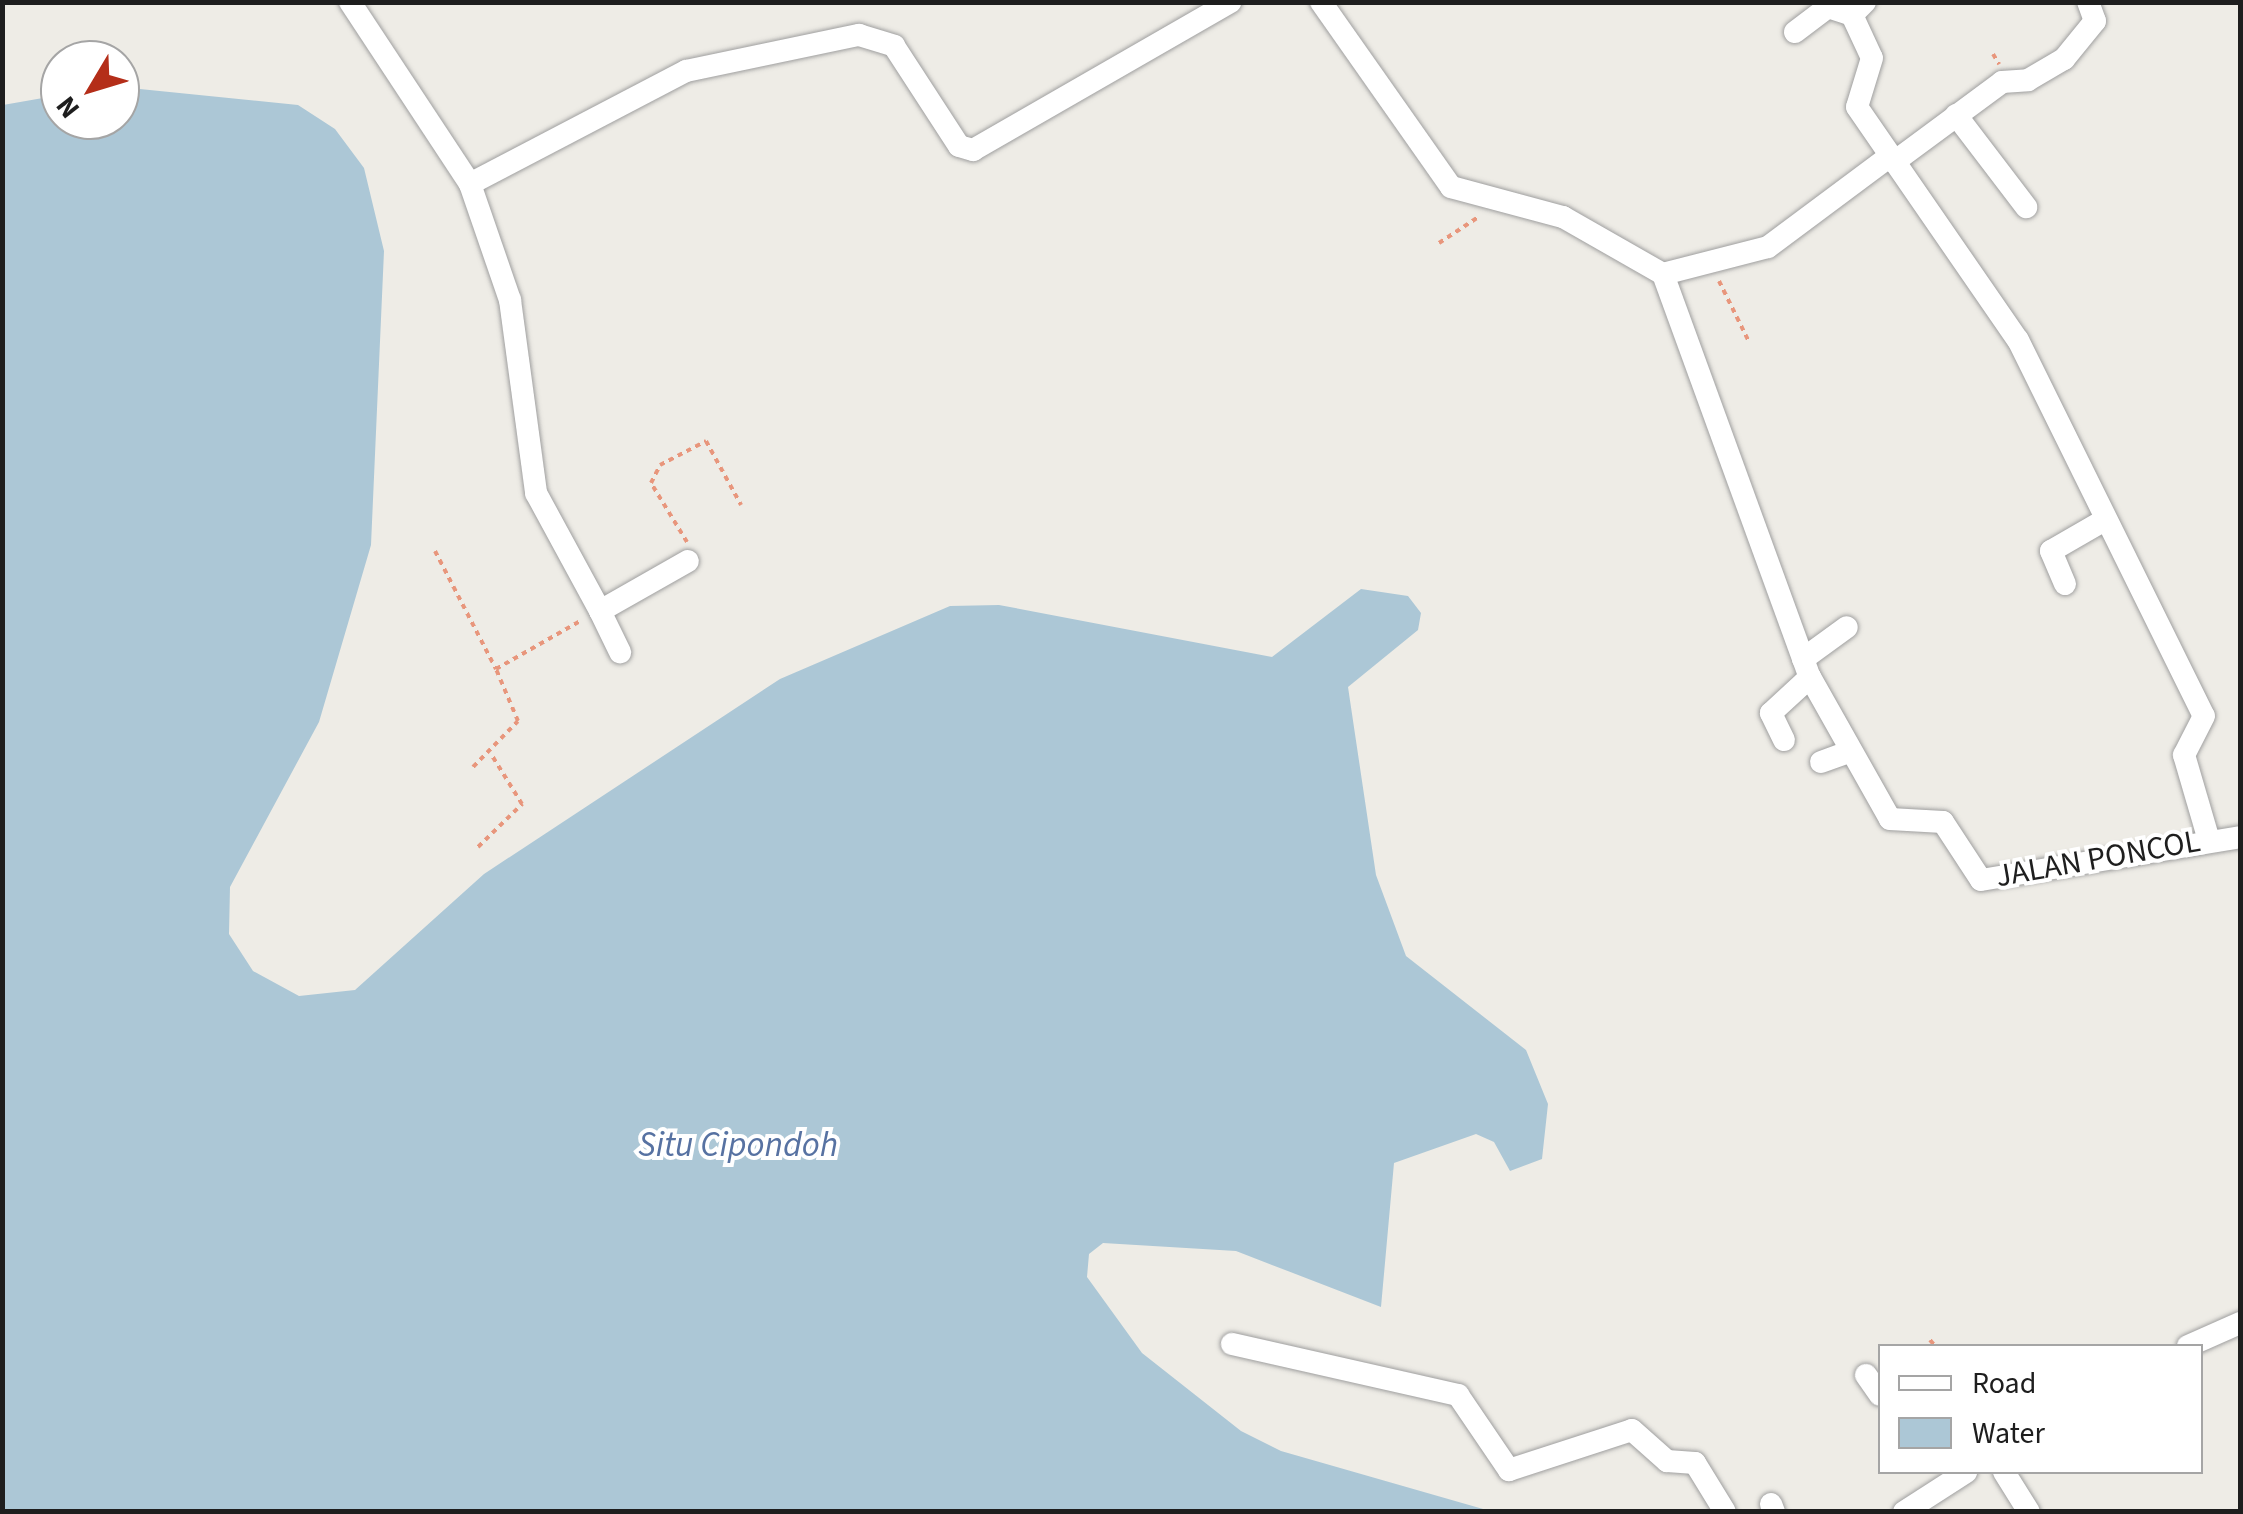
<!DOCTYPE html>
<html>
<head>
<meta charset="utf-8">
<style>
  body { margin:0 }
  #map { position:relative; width:2243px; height:1514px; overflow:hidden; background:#eeece6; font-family:"Source Sans 3",sans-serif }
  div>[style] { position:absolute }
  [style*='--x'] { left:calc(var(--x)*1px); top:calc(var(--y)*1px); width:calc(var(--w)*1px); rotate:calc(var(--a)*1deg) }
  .water>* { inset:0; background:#acc7d6 }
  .path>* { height:4px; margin-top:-2px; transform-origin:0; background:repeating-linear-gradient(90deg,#e8967c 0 5px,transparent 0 10px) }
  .roads { filter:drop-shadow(0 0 2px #9f9f9f) drop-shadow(0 0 2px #9f9f9f) }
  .minor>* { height:22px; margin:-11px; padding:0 11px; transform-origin:11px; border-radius:11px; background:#fff }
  span { translate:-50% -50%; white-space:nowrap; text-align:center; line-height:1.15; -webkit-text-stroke:8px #fff; paint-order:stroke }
  .street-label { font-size:32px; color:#1e1e1e }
  .water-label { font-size:35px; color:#5772a2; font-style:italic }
  .frame { position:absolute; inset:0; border:5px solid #1e1e1e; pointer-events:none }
  .legend { position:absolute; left:1878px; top:1344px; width:325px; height:130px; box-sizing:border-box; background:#fff; border:2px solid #a5a5a5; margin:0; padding:12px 18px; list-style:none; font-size:30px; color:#1e1e1e }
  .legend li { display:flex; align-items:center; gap:20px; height:50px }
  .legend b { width:50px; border:2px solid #a5a5a5 }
  .north { position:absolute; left:40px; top:40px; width:100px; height:100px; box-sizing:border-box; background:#fff; border:2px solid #a5a5a5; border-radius:50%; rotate:232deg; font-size:28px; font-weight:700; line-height:40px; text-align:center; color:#1e1e1e }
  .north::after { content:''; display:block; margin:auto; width:35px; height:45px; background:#b42e19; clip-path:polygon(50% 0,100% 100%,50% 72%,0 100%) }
</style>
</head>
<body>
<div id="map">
  <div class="water">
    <i style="clip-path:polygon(120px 87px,298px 105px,335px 129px,364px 168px,384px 251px,371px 545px,319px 722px,230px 887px,229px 934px,253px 971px,299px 996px,355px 990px,484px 874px,780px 679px,950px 606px,999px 605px,1272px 657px,1361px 589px,1408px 596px,1421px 613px,1418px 630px,1348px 687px,1376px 875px,1406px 956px,1526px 1050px,1548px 1104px,1542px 1159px,1510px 1171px,1494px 1142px,1476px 1134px,1394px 1163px,1381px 1307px,1236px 1251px,1103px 1243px,1089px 1254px,1087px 1277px,1142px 1353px,1241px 1431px,1281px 1451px,1490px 1511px,3px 1511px,3px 105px,60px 95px,60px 120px,120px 120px)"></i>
  </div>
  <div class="path">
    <i style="--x:1993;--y:54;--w:12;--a:59"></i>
    <i style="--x:1439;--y:243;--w:49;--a:-33.4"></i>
    <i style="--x:1719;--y:281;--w:66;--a:63.8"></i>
    <i style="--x:687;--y:542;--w:69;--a:-121.4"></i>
    <i style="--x:651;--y:483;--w:20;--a:-63"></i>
    <i style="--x:660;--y:465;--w:52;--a:-27.6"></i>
    <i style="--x:706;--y:441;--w:73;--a:61.3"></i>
    <i style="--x:435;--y:551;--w:133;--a:62.7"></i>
    <i style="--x:473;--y:767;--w:64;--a:-45.6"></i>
    <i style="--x:518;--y:721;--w:56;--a:-112.9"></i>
    <i style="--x:496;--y:669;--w:99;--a:-29.7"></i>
    <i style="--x:478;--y:847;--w:62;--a:-44.3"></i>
    <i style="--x:522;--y:804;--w:59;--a:-121.8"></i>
    <i style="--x:1930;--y:1340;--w:8;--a:50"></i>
  </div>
  <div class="roads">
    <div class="minor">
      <i style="--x:350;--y:2;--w:218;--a:56.6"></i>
      <i style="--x:470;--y:184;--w:123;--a:71"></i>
      <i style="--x:510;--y:300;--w:195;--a:82.3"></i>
      <i style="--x:536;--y:493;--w:134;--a:61.5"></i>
      <i style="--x:600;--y:611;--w:101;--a:-29.6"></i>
      <i style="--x:1321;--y:2;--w:226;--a:54.9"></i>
      <i style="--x:1451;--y:187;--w:116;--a:15"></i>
      <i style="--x:1563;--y:217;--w:115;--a:29.7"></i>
      <i style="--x:1663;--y:274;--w:108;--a:-14.4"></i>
      <i style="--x:1768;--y:247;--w:152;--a:-36.7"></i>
      <i style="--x:1865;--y:2;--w:18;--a:135"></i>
      <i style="--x:1852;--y:15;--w:47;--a:65.1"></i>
      <i style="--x:1872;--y:58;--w:51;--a:107"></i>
      <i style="--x:1857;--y:107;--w:283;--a:55.4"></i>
      <i style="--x:2018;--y:340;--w:419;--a:63.7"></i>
      <i style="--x:2204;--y:716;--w:44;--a:117.1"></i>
      <i style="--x:2184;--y:755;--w:85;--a:73.7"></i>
      <i style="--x:1795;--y:32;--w:41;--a:-37.1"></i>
      <i style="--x:1828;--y:7;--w:25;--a:18"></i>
      <i style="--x:1956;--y:115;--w:116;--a:52.7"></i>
      <i style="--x:1894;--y:162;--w:134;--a:-36.5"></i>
      <i style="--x:2002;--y:82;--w:26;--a:-4"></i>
      <i style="--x:2028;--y:80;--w:42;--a:-30.3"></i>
      <i style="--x:2064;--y:59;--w:49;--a:-50.8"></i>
      <i style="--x:2095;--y:21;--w:20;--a:-110"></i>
      <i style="--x:470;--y:184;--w:244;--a:-27.6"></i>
      <i style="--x:686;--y:71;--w:177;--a:-11.8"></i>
      <i style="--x:859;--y:35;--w:37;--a:17"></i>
      <i style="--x:894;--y:46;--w:119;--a:57"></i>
      <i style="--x:959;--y:146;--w:15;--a:16"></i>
      <i style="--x:973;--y:150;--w:297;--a:-29.9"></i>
      <i style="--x:1663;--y:274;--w:429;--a:70"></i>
      <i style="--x:1810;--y:677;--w:163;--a:60.6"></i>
      <i style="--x:1890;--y:819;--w:53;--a:3.2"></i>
      <i style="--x:1943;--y:822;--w:69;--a:56.8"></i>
      <i style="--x:1981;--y:880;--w:263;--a:-9.4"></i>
      <i style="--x:2065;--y:584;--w:36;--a:-113"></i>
      <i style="--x:2051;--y:551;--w:60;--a:-30"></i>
      <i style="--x:600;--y:611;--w:46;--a:64"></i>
      <i style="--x:1803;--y:659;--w:54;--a:-36"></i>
      <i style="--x:1784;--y:740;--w:30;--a:-116"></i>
      <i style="--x:1771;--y:713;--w:53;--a:-42.7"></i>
      <i style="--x:1821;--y:762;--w:29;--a:-20"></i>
      <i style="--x:1232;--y:1344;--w:232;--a:12.7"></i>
      <i style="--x:1458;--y:1395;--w:91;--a:55.8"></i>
      <i style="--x:1509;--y:1470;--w:129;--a:-18"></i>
      <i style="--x:1632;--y:1430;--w:47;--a:41.5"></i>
      <i style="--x:1667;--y:1461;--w:28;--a:4"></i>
      <i style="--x:1695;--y:1463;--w:57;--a:58.5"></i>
      <i style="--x:2188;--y:1346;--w:57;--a:-23.9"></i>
      <i style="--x:1866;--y:1375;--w:24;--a:55"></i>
      <i style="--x:2004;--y:1472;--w:47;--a:58"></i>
      <i style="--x:1771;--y:1504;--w:9;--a:69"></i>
      <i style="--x:1904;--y:1512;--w:74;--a:-32.8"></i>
    </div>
  </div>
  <div class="street-label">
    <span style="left:2098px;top:859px;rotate:-10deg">JALAN PONCOL</span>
  </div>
  <div class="water-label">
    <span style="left:738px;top:1145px">Situ Cipondoh</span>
  </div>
  <div class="frame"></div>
  <ul class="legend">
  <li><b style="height:12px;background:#fff"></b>Road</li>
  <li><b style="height:28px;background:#acc7d6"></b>Water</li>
  </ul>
  <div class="north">N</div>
</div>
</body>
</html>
